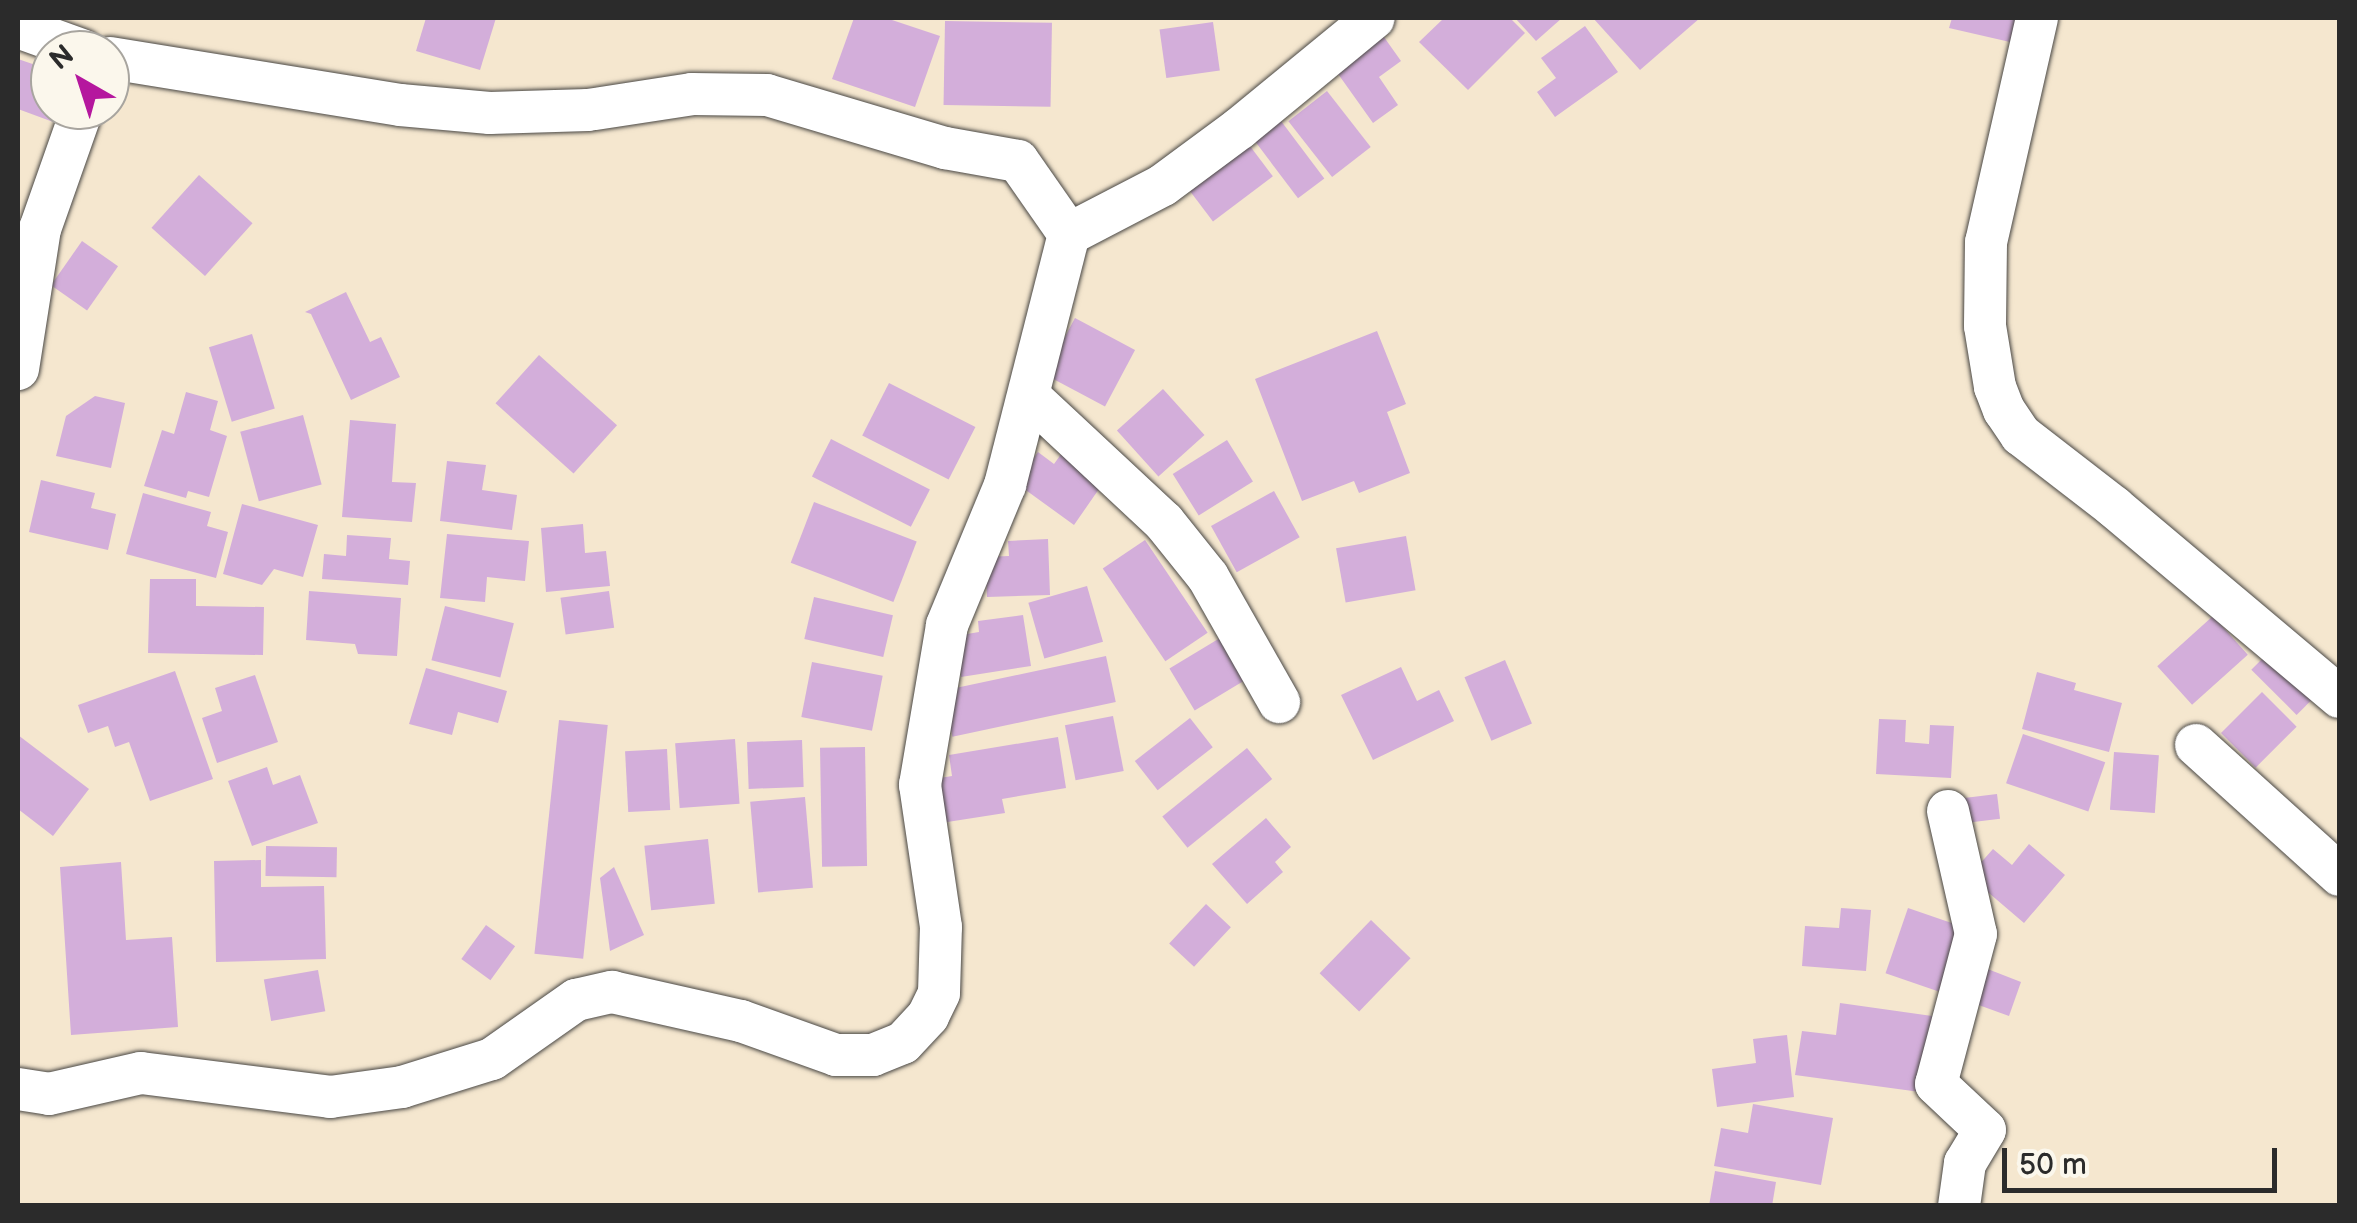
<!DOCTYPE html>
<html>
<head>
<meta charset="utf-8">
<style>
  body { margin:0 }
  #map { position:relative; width:2357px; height:1223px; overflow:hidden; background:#f5e7cf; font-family:"Balsamiq Sans",sans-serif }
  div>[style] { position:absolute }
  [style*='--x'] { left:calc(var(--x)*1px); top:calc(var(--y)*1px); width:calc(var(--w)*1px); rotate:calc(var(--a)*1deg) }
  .building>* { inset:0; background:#d3aeda; transform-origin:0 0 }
  .roads { filter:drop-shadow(0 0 2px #494744) drop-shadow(0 0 2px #494744) }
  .minor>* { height:42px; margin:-21px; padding:0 21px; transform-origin:21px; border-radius:21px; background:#fff }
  span { translate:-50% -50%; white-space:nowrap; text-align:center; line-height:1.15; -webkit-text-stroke:8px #fbf7ec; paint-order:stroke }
  .frame { position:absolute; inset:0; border:20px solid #2b2b2b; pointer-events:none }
  .north { position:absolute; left:30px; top:30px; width:100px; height:100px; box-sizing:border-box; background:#fbf7ec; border:2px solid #a8a59f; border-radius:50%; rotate:321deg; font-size:28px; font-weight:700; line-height:40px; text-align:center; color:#2b2b2b }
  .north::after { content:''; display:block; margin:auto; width:35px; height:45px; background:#b5179e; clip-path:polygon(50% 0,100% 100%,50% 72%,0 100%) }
  .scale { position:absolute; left:2002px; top:1148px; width:275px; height:45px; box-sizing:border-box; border:5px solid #2b2b2b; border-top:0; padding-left:12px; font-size:30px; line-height:35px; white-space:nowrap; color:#2b2b2b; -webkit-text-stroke:8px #fbf7ec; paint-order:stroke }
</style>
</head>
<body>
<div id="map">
  <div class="building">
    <i style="clip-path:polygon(426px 18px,496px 18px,480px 70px,416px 51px)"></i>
    <i style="clip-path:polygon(854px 18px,886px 18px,940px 36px,915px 107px,832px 79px)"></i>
    <i style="clip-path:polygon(1444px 18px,1510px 18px,1525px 33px,1468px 90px,1419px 42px)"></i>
    <i style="clip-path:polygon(1515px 18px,1562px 18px,1536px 41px)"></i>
    <i style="clip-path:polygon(1593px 18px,1700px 18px,1640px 70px)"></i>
    <i style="clip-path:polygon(1952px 18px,2016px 18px,2010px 42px,1949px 28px)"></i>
    <i style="left:945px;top:21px;width:107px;height:84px;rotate:1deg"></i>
    <i style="left:1213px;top:22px;width:49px;height:54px;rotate:82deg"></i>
    <i style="clip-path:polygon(1585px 26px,1618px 72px,1555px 117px,1537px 92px,1556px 78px,1541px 58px)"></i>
    <i style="clip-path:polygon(1379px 30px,1401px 61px,1379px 77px,1398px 105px,1373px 123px,1331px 64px)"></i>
    <i style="clip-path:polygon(18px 59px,50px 70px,50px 110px,70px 110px,64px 126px,18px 109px)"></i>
    <i style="left:1327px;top:91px;width:71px;height:49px;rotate:52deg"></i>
    <i style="left:1278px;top:117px;width:77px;height:33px;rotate:53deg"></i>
    <i style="left:1250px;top:146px;width:38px;height:75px;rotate:53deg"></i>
    <i style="left:199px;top:175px;width:72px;height:71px;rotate:42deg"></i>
    <i style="left:82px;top:241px;width:44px;height:54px;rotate:35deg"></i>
    <i style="clip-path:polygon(346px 292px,370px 342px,381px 337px,400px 377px,351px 400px,311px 314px,305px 312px)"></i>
    <i style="left:1075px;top:318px;width:68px;height:64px;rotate:28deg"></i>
    <i style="clip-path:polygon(1377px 331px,1406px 404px,1387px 412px,1410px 473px,1359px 493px,1354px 481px,1302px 501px,1255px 379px)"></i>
    <i style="left:252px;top:334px;width:78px;height:45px;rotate:73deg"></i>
    <i style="left:539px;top:355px;width:105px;height:65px;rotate:42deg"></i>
    <i style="left:889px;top:383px;width:97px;height:59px;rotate:27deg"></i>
    <i style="left:1163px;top:389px;width:62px;height:62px;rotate:48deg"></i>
    <i style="clip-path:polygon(186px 392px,218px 401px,210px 430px,227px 436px,209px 497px,188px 491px,186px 498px,144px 486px,162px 430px,174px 434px)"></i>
    <i style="clip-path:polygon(95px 396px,125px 403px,111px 468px,56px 456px,66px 416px)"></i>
    <i style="left:303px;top:415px;width:72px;height:65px;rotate:75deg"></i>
    <i style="clip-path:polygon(350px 420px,396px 424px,392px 482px,416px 483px,412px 522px,342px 517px)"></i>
    <i style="left:831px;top:439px;width:111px;height:42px;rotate:27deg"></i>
    <i style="left:1227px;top:440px;width:49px;height:64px;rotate:58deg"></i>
    <i style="clip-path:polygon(1067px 446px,1108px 476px,1074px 525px,1016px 483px,1038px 452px,1054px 464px)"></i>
    <i style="clip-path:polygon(447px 461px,486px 465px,482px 490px,517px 495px,512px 530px,440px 521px)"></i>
    <i style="clip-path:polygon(41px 480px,95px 493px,91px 508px,116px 514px,108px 550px,29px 532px)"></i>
    <i style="left:1274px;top:491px;width:53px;height:72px;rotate:61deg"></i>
    <i style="clip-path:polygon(143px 493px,211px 512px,207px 526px,228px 532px,216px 578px,126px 554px)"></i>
    <i style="left:814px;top:502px;width:110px;height:65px;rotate:21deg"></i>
    <i style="clip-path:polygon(242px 504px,318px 525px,303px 577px,274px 569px,262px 585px,223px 574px)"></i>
    <i style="clip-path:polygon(583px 524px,585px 553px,606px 551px,610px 586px,546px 592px,541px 528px)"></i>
    <i style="clip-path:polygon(447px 534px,529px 541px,525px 581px,487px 577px,485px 602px,440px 598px)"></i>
    <i style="clip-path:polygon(347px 535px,391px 538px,389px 559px,410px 561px,408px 585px,322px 579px,324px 554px,346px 556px)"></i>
    <i style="left:1406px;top:536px;width:55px;height:71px;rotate:80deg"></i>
    <i style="clip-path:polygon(1048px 539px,1050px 595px,987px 597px,985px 557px,1009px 556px,1008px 541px)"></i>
    <i style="left:1145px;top:540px;width:112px;height:51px;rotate:56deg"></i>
    <i style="clip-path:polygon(150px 579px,196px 579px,196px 606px,264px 607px,263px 655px,148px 653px)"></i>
    <i style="left:1087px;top:586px;width:58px;height:61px;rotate:74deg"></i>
    <i style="clip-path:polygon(309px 591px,401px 598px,397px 656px,358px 654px,355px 644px,306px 640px)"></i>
    <i style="left:609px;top:591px;width:37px;height:49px;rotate:82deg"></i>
    <i style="left:814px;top:597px;width:81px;height:43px;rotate:13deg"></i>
    <i style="left:445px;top:606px;width:71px;height:56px;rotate:14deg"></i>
    <i style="clip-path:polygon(1023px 615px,1031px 666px,961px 677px,955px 636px,979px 632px,978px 621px)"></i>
    <i style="left:2213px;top:616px;width:52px;height:75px;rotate:48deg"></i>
    <i style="left:1220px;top:638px;width:49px;height:59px;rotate:59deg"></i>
    <i style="left:2269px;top:652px;width:64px;height:25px;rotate:45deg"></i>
    <i style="left:1106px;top:656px;width:47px;height:167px;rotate:78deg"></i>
    <i style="left:1505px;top:660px;width:69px;height:44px;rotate:67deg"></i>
    <i style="left:812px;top:662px;width:72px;height:56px;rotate:11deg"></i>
    <i style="clip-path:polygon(1401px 667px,1417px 701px,1439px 690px,1454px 721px,1373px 760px,1341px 695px)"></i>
    <i style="clip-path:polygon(426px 668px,507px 691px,498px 723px,458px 712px,452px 735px,409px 724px)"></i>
    <i style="clip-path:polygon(175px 671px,213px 779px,150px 801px,129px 742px,115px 747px,108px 726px,88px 733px,78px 705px)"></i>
    <i style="clip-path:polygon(2037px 672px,2076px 683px,2074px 690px,2122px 703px,2109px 752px,2022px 729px)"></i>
    <i style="clip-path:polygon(255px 675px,278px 742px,217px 763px,202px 718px,222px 711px,215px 688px)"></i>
    <i style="left:2262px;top:692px;width:49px;height:58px;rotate:45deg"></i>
    <i style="left:1113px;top:716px;width:56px;height:49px;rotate:79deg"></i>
    <i style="left:1190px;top:718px;width:37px;height:70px;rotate:52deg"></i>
    <i style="clip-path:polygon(1879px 719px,1906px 720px,1905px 742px,1929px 744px,1930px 725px,1954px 726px,1951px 778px,1876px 774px)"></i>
    <i style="left:559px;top:720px;width:49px;height:235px;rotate:6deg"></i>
    <i style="left:2023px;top:734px;width:87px;height:52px;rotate:19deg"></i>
    <i style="clip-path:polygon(18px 735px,89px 789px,53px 836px,18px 809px)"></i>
    <i style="clip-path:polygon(1058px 737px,1066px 788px,1002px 799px,1005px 813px,941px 823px,934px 779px,952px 776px,949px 755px)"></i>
    <i style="left:735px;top:739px;width:65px;height:60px;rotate:86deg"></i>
    <i style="left:802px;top:740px;width:47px;height:55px;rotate:88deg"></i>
    <i style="left:865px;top:747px;width:119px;height:45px;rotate:89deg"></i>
    <i style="left:1247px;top:748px;width:40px;height:109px;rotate:51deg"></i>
    <i style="left:667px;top:749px;width:61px;height:42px;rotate:87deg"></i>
    <i style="left:2114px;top:752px;width:45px;height:58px;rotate:4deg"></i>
    <i style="clip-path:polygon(267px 767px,273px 785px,300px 775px,318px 823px,252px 846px,228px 781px)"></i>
    <i style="left:1997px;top:794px;width:25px;height:37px;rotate:83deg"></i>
    <i style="left:805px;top:797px;width:91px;height:55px;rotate:85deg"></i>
    <i style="clip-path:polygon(1266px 818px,1291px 847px,1275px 862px,1283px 872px,1247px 904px,1212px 864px)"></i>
    <i style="left:708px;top:839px;width:65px;height:64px;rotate:84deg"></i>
    <i style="clip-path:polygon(2029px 844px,2065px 875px,2024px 923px,1969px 876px,1993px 849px,2012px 865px)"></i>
    <i style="left:266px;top:846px;width:71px;height:30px;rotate:1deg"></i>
    <i style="clip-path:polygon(261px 860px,261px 887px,324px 886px,326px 959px,216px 962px,214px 861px)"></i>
    <i style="clip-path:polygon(121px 862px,126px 940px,172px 937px,178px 1027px,71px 1035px,60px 867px)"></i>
    <i style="clip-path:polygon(614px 867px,644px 935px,610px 951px,600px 878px)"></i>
    <i style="left:1206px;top:904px;width:34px;height:54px;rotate:43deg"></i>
    <i style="clip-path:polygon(1841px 908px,1871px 910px,1866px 971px,1802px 966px,1805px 926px,1839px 928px)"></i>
    <i style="left:1908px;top:908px;width:70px;height:69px;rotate:19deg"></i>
    <i style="left:1371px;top:920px;width:55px;height:74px;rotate:44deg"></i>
    <i style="left:486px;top:925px;width:36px;height:42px;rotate:36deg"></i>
    <i style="clip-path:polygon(1985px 968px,2021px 982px,2009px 1016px,1962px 999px)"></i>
    <i style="left:318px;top:970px;width:42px;height:55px;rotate:80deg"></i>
    <i style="clip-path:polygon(1840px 1003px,1932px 1016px,1920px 1092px,1795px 1075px,1802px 1031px,1836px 1035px)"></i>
    <i style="clip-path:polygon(1787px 1035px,1794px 1097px,1717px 1107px,1712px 1069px,1756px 1063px,1753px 1039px)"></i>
    <i style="clip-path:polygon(1753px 1104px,1833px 1118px,1821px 1185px,1714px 1166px,1721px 1128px,1748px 1133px)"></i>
    <i style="clip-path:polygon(1715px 1171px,1776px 1182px,1772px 1206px,1709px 1206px)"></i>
  </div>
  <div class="roads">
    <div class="minor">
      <i style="--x:2037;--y:18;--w:230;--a:102.8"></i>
      <i style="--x:1986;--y:242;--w:84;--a:90.7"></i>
      <i style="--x:1985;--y:326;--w:62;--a:80.7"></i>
      <i style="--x:1995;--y:387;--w:25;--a:69"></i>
      <i style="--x:2004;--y:410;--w:30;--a:56"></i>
      <i style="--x:2021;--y:435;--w:118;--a:37.7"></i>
      <i style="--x:2114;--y:507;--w:295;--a:40.1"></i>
      <i style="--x:18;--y:27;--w:68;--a:19.8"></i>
      <i style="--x:110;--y:58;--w:294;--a:9.2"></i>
      <i style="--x:400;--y:105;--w:90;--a:5.1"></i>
      <i style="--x:490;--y:113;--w:98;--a:-1.8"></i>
      <i style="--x:588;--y:110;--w:105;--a:-8.7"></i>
      <i style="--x:692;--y:94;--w:75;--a:0.8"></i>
      <i style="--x:767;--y:95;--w:186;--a:16.6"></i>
      <i style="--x:945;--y:148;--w:74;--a:10.1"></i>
      <i style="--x:1018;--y:161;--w:89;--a:55.1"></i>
      <i style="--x:18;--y:369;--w:142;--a:-81.1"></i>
      <i style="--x:40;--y:229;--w:126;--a:-70.6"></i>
      <i style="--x:1030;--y:397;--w:183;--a:43"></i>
      <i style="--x:1164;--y:522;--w:70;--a:51.3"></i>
      <i style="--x:1208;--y:577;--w:144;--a:60.4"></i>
      <i style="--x:2196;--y:745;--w:194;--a:42.1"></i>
      <i style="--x:1948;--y:811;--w:126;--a:77.2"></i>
      <i style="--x:1976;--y:934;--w:155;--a:104.9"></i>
      <i style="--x:1936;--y:1084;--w:67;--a:43.2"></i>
      <i style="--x:1985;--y:1130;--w:39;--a:121"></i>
      <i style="--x:1965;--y:1163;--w:43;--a:97.9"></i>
      <i style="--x:18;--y:1089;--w:31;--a:9"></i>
      <i style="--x:49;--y:1094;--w:94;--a:-12.9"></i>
      <i style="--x:141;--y:1073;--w:191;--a:7.2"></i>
      <i style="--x:330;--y:1097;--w:73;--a:-7.9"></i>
      <i style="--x:402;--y:1087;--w:94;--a:-17.3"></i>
      <i style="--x:492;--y:1059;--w:103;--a:-35.1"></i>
      <i style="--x:576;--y:1000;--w:37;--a:-13"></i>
      <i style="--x:612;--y:992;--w:132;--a:12.7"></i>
      <i style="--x:741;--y:1021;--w:101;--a:19.7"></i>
      <i style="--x:836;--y:1055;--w:37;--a:0"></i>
      <i style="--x:873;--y:1055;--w:32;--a:-22"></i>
      <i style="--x:903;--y:1043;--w:37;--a:-47"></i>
      <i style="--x:928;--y:1016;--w:25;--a:-64"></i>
      <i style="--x:939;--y:993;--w:66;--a:-88.3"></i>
      <i style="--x:941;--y:927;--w:144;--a:-98.4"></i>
      <i style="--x:920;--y:785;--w:162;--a:-80.4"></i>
      <i style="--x:947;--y:625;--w:152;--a:-67.5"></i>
      <i style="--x:1005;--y:485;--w:259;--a:-75.7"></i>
      <i style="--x:1069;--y:234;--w:106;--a:-27.5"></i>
      <i style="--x:1163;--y:185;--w:96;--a:-36.5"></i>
      <i style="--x:1240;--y:128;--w:173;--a:-39.4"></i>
    </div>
  </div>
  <div class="frame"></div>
  <div class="north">N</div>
  <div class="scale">50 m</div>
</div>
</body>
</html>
